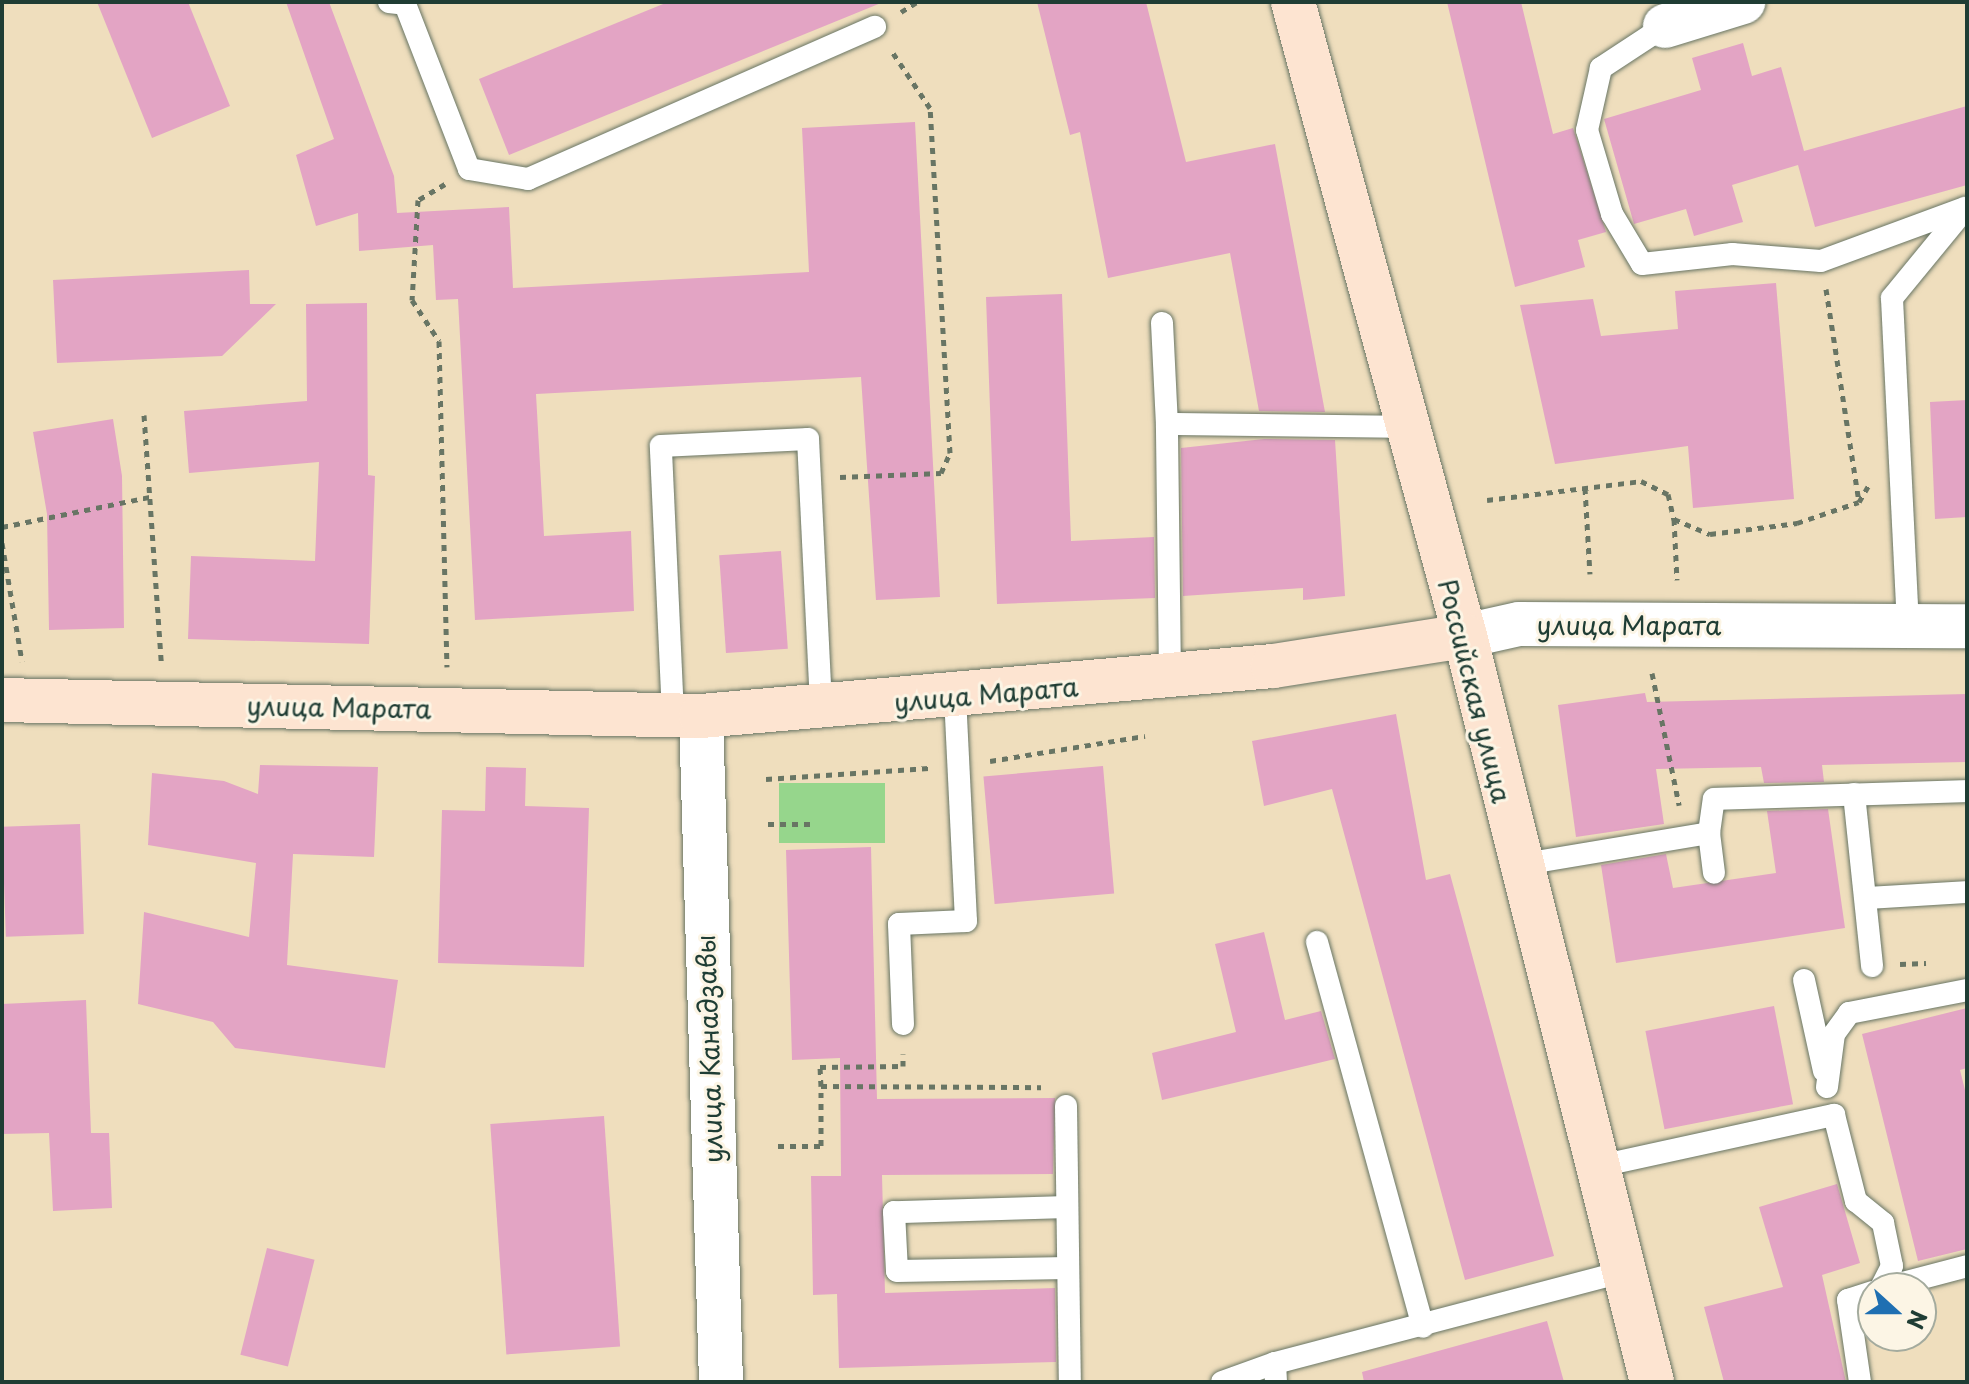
<!DOCTYPE html>
<html>
<head>
<meta charset="utf-8">
<style>
  body { margin:0 }
  #map { position:relative; width:1969px; height:1384px; overflow:hidden; background:#efdebd; font-family:"Playpen Sans",sans-serif }
  div>[style] { position:absolute }
  [style*='--x'] { left:calc(var(--x)*1px); top:calc(var(--y)*1px); width:calc(var(--w)*1px); rotate:calc(var(--a)*1deg) }
  .green>* { inset:0; background:#96d68c; transform-origin:0 0 }
  .building>* { inset:0; background:#e3a4c4; transform-origin:0 0 }
  .path>* { height:5px; margin-top:-2.5px; transform-origin:0; background:repeating-linear-gradient(90deg,#687564 0 6px,transparent 0 12px) }
  .roads { filter:drop-shadow(0 0 2px #687564) drop-shadow(0 0 2px #687564) }
  .lane>* { height:22px; margin:-11px; padding:0 11px; transform-origin:11px; border-radius:11px; background:#fff }
  .street>* { height:44px; margin:-22px; padding:0 22px; transform-origin:22px; border-radius:22px; background:#fff }
  .secondary>* { height:44px; margin:-22px; padding:0 22px; transform-origin:22px; border-radius:22px; background:#fde4d1 }
  span { translate:-50% -50%; white-space:nowrap; text-align:center; line-height:1.15; -webkit-text-stroke:6px #fcf5e5; paint-order:stroke }
  .street-label { font-size:26px; color:#1f3d34 }
  .frame { position:absolute; inset:0; border:4px solid #1f3d34; pointer-events:none }
  .north { position:absolute; left:1857px; top:1272px; width:80px; height:80px; box-sizing:border-box; background:#fcf5e5; border:2px solid #a4ab9e; border-radius:50%; rotate:111deg; font-size:22px; font-weight:700; line-height:32px; text-align:center; color:#1f3d34 }
  .north::after { content:''; display:block; margin:auto; width:28px; height:36px; background:#1f6fb2; clip-path:polygon(50% 0,100% 100%,50% 72%,0 100%) }
</style>
</head>
<body>
<div id="map">
  <div class="green">
    <i style="left:885px;top:783px;width:60px;height:106px;rotate:90deg"></i>
  </div>
  <div class="building">
    <i style="clip-path:polygon(97px 2px,188px 2px,230px 106px,152px 138px)"></i>
    <i style="clip-path:polygon(286px 2px,329px 2px,394px 176px,397px 213px,509px 207px,513px 288px,809px 272px,802px 128px,915px 122px,940px 597px,876px 600px,861px 377px,536px 394px,544px 536px,631px 531px,634px 611px,475px 620px,458px 299px,436px 300px,433px 245px,359px 251px,358px 213px,316px 226px,296px 155px,334px 139px)"></i>
    <i style="clip-path:polygon(668px 2px,881px 3px,509px 155px,479px 79px)"></i>
    <i style="clip-path:polygon(1037px 2px,1146px 2px,1186px 162px,1275px 144px,1325px 412px,1259px 411px,1230px 253px,1108px 278px,1080px 132px,1070px 135px)"></i>
    <i style="clip-path:polygon(1447px 2px,1521px 2px,1553px 134px,1573px 128px,1606px 232px,1578px 240px,1585px 267px,1515px 287px)"></i>
    <i style="clip-path:polygon(1743px 43px,1752px 76px,1781px 67px,1804px 151px,1967px 106px,1967px 185px,1815px 227px,1798px 165px,1732px 185px,1743px 222px,1694px 236px,1686px 209px,1634px 224px,1604px 119px,1701px 90px,1692px 58px)"></i>
    <i style="clip-path:polygon(249px 270px,250px 304px,276px 304px,222px 356px,57px 363px,53px 280px)"></i>
    <i style="clip-path:polygon(1776px 283px,1794px 499px,1693px 508px,1688px 446px,1555px 464px,1520px 305px,1593px 299px,1601px 336px,1678px 329px,1675px 291px)"></i>
    <i style="clip-path:polygon(1062px 294px,1071px 541px,1154px 537px,1155px 598px,997px 604px,986px 297px)"></i>
    <i style="clip-path:polygon(367px 303px,368px 475px,375px 476px,369px 644px,188px 639px,191px 556px,315px 561px,319px 462px,189px 473px,184px 411px,307px 401px,306px 304px)"></i>
    <i style="clip-path:polygon(1967px 400px,1967px 517px,1935px 519px,1930px 402px)"></i>
    <i style="clip-path:polygon(113px 419px,122px 476px,124px 628px,49px 630px,47px 514px,33px 432px)"></i>
    <i style="clip-path:polygon(1264px 439px,1335px 440px,1345px 596px,1303px 600px,1303px 588px,1183px 596px,1181px 448px)"></i>
    <i style="left:781px;top:551px;width:98px;height:62px;rotate:86deg"></i>
    <i style="clip-path:polygon(1645px 693px,1647px 702px,1967px 694px,1967px 762px,1822px 765px,1824px 782px,1764px 783px,1761px 767px,1656px 769px,1664px 824px,1576px 837px,1558px 705px)"></i>
    <i style="clip-path:polygon(1396px 714px,1426px 880px,1450px 874px,1554px 1256px,1465px 1280px,1332px 789px,1264px 806px,1252px 741px)"></i>
    <i style="clip-path:polygon(260px 765px,378px 767px,374px 857px,293px 854px,287px 965px,398px 980px,385px 1068px,235px 1048px,213px 1022px,138px 1004px,144px 912px,249px 937px,256px 863px,148px 845px,152px 773px,224px 781px,258px 794px)"></i>
    <i style="left:1103px;top:766px;width:128px;height:120px;rotate:85deg"></i>
    <i style="clip-path:polygon(486px 767px,526px 768px,525px 806px,589px 808px,584px 967px,438px 963px,442px 810px,485px 811px)"></i>
    <i style="clip-path:polygon(1828px 809px,1845px 928px,1616px 963px,1601px 865px,1666px 854px,1673px 888px,1776px 873px,1767px 811px)"></i>
    <i style="left:80px;top:824px;width:110px;height:78px;rotate:88deg"></i>
    <i style="clip-path:polygon(871px 847px,877px 1099px,1055px 1098px,1053px 1174px,882px 1175px,885px 1293px,1055px 1288px,1056px 1362px,839px 1368px,837px 1294px,813px 1295px,811px 1176px,841px 1176px,840px 1058px,792px 1060px,786px 850px)"></i>
    <i style="clip-path:polygon(1264px 932px,1285px 1020px,1321px 1011px,1335px 1059px,1162px 1100px,1152px 1053px,1236px 1032px,1215px 944px)"></i>
    <i style="clip-path:polygon(86px 1000px,91px 1133px,109px 1133px,112px 1208px,53px 1211px,49px 1133px,2px 1134px,2px 1004px)"></i>
    <i style="left:1774px;top:1006px;width:100px;height:131px;rotate:79deg"></i>
    <i style="clip-path:polygon(1967px 1008px,1967px 1068px,1960px 1070px,1967px 1098px,1967px 1249px,1918px 1261px,1862px 1034px)"></i>
    <i style="left:604px;top:1116px;width:231px;height:114px;rotate:86deg"></i>
    <i style="clip-path:polygon(1837px 1184px,1860px 1263px,1822px 1275px,1846px 1382px,1724px 1382px,1704px 1307px,1783px 1287px,1759px 1207px)"></i>
    <i style="left:267px;top:1248px;width:49px;height:110px;rotate:14deg"></i>
    <i style="clip-path:polygon(1547px 1321px,1564px 1382px,1364px 1382px,1362px 1372px)"></i>
  </div>
  <div class="path">
    <i style="--x:901;--y:12;--w:19;--a:-32"></i>
    <i style="--x:445;--y:184;--w:31;--a:149"></i>
    <i style="--x:418;--y:200;--w:100;--a:93.4"></i>
    <i style="--x:412;--y:300;--w:49;--a:56.6"></i>
    <i style="--x:439;--y:341;--w:326;--a:88.6"></i>
    <i style="--x:1826;--y:289;--w:215;--a:81.2"></i>
    <i style="--x:144;--y:415;--w:247;--a:86"></i>
    <i style="--x:840;--y:477;--w:101;--a:-2.3"></i>
    <i style="--x:941;--y:473;--w:22;--a:-66"></i>
    <i style="--x:950;--y:453;--w:346;--a:-93.3"></i>
    <i style="--x:930;--y:108;--w:70;--a:-123.9"></i>
    <i style="--x:1585;--y:488;--w:86;--a:86.7"></i>
    <i style="--x:1487;--y:500;--w:155;--a:-7"></i>
    <i style="--x:1641;--y:481;--w:30;--a:26"></i>
    <i style="--x:1668;--y:494;--w:26;--a:77"></i>
    <i style="--x:1674;--y:519;--w:39;--a:23"></i>
    <i style="--x:1710;--y:534;--w:88;--a:-7.2"></i>
    <i style="--x:1797;--y:523;--w:65;--a:-18.7"></i>
    <i style="--x:1859;--y:502;--w:20;--a:-60"></i>
    <i style="--x:1674;--y:519;--w:61;--a:87.2"></i>
    <i style="--x:2;--y:527;--w:151;--a:-11.5"></i>
    <i style="--x:2;--y:543;--w:120;--a:80.4"></i>
    <i style="--x:1652;--y:673;--w:135;--a:78.4"></i>
    <i style="--x:990;--y:761;--w:157;--a:-9.2"></i>
    <i style="--x:766;--y:779;--w:163;--a:-3.9"></i>
    <i style="--x:768;--y:824;--w:45;--a:0"></i>
    <i style="--x:1900;--y:964;--w:26;--a:-2"></i>
    <i style="--x:821;--y:1086;--w:19;--a:-93"></i>
    <i style="--x:820;--y:1067;--w:83;--a:-0.7"></i>
    <i style="--x:903;--y:1066;--w:12;--a:-90"></i>
    <i style="--x:778;--y:1146;--w:43;--a:0"></i>
    <i style="--x:821;--y:1146;--w:60;--a:-90"></i>
    <i style="--x:821;--y:1086;--w:220;--a:0.3"></i>
  </div>
  <div class="roads">
    <div class="lane">
      <i style="--x:389;--y:2;--w:16;--a:7"></i>
      <i style="--x:405;--y:4;--w:177;--a:68.8"></i>
      <i style="--x:469;--y:169;--w:60;--a:9.6"></i>
      <i style="--x:528;--y:179;--w:379;--a:-23.7"></i>
      <i style="--x:1665;--y:26;--w:77;--a:146.7"></i>
      <i style="--x:1601;--y:68;--w:64;--a:102.7"></i>
      <i style="--x:1587;--y:130;--w:88;--a:73.4"></i>
      <i style="--x:1612;--y:214;--w:58;--a:59"></i>
      <i style="--x:1642;--y:264;--w:91;--a:-6.3"></i>
      <i style="--x:1732;--y:254;--w:89;--a:4.5"></i>
      <i style="--x:1821;--y:261;--w:153;--a:-20.2"></i>
      <i style="--x:1162;--y:323;--w:101;--a:87.2"></i>
      <i style="--x:1908;--y:626;--w:328;--a:-92.8"></i>
      <i style="--x:1892;--y:298;--w:117;--a:-50.6"></i>
      <i style="--x:1170;--y:677;--w:253;--a:-90.7"></i>
      <i style="--x:1167;--y:424;--w:238;--a:0.7"></i>
      <i style="--x:673;--y:715;--w:269;--a:-92.6"></i>
      <i style="--x:661;--y:446;--w:147;--a:-2.7"></i>
      <i style="--x:808;--y:439;--w:270;--a:87.2"></i>
      <i style="--x:1854;--y:794;--w:173;--a:84"></i>
      <i style="--x:1709;--y:833;--w:40;--a:82.9"></i>
      <i style="--x:1518;--y:865;--w:194;--a:-9.5"></i>
      <i style="--x:1709;--y:833;--w:34;--a:-82"></i>
      <i style="--x:1714;--y:799;--w:253;--a:-1.8"></i>
      <i style="--x:1866;--y:898;--w:101;--a:-3.4"></i>
      <i style="--x:1317;--y:942;--w:399;--a:74.6"></i>
      <i style="--x:1804;--y:980;--w:93;--a:77.6"></i>
      <i style="--x:903;--y:1024;--w:100;--a:-92.3"></i>
      <i style="--x:899;--y:924;--w:67;--a:-2.6"></i>
      <i style="--x:966;--y:921;--w:224;--a:-92.8"></i>
      <i style="--x:1827;--y:1087;--w:53;--a:-82.5"></i>
      <i style="--x:1834;--y:1034;--w:26;--a:-54"></i>
      <i style="--x:1849;--y:1013;--w:120;--a:-11"></i>
      <i style="--x:1066;--y:1106;--w:276;--a:89.2"></i>
      <i style="--x:1595;--y:1167;--w:245;--a:-12.3"></i>
      <i style="--x:1834;--y:1115;--w:89;--a:75.7"></i>
      <i style="--x:1856;--y:1201;--w:35;--a:39"></i>
      <i style="--x:1883;--y:1223;--w:44;--a:78.2"></i>
      <i style="--x:1892;--y:1266;--w:25;--a:117"></i>
      <i style="--x:1067;--y:1207;--w:173;--a:178.3"></i>
      <i style="--x:894;--y:1212;--w:59;--a:87.1"></i>
      <i style="--x:897;--y:1271;--w:171;--a:-1"></i>
      <i style="--x:1884;--y:1288;--w:86;--a:-14.8"></i>
      <i style="--x:1222;--y:1382;--w:56;--a:-19.7"></i>
      <i style="--x:1276;--y:1382;--w:19;--a:-93"></i>
      <i style="--x:1275;--y:1363;--w:359;--a:-14.7"></i>
      <i style="--x:1860;--y:1382;--w:83;--a:-98.3"></i>
      <i style="--x:1848;--y:1300;--w:26;--a:-18"></i>
    </div>
    <div class="street">
      <i style="--x:1665;--y:26;--w:82;--a:-17.1"></i>
      <i style="--x:1465;--y:636;--w:55;--a:-12.5"></i>
      <i style="--x:1519;--y:624;--w:448;--a:0.3"></i>
      <i style="--x:701;--y:716;--w:666;--a:88.28"></i>
    </div>
    <div class="secondary">
      <i style="--x:1293;--y:2;--w:657;--a:74.82"></i>
      <i style="--x:1465;--y:636;--w:769;--a:75.93"></i>
      <i style="--x:2;--y:700;--w:699;--a:1.31"></i>
      <i style="--x:701;--y:716;--w:574;--a:-5"></i>
      <i style="--x:1273;--y:666;--w:194;--a:-8.9"></i>
    </div>
  </div>
  <div class="street-label">
    <span style="left:1629px;top:625px">улица Марата</span>
    <span style="left:1475px;top:691px;rotate:76deg">Российская улица</span>
    <span style="left:986px;top:694px;rotate:-5deg">улица Марата</span>
    <span style="left:339px;top:707px;rotate:1deg">улица Марата</span>
    <span style="left:709px;top:1049px;rotate:-92deg">улица Канадзавы</span>
  </div>
  <div class="frame"></div>
  <div class="north">N</div>
</div>
</body>
</html>
